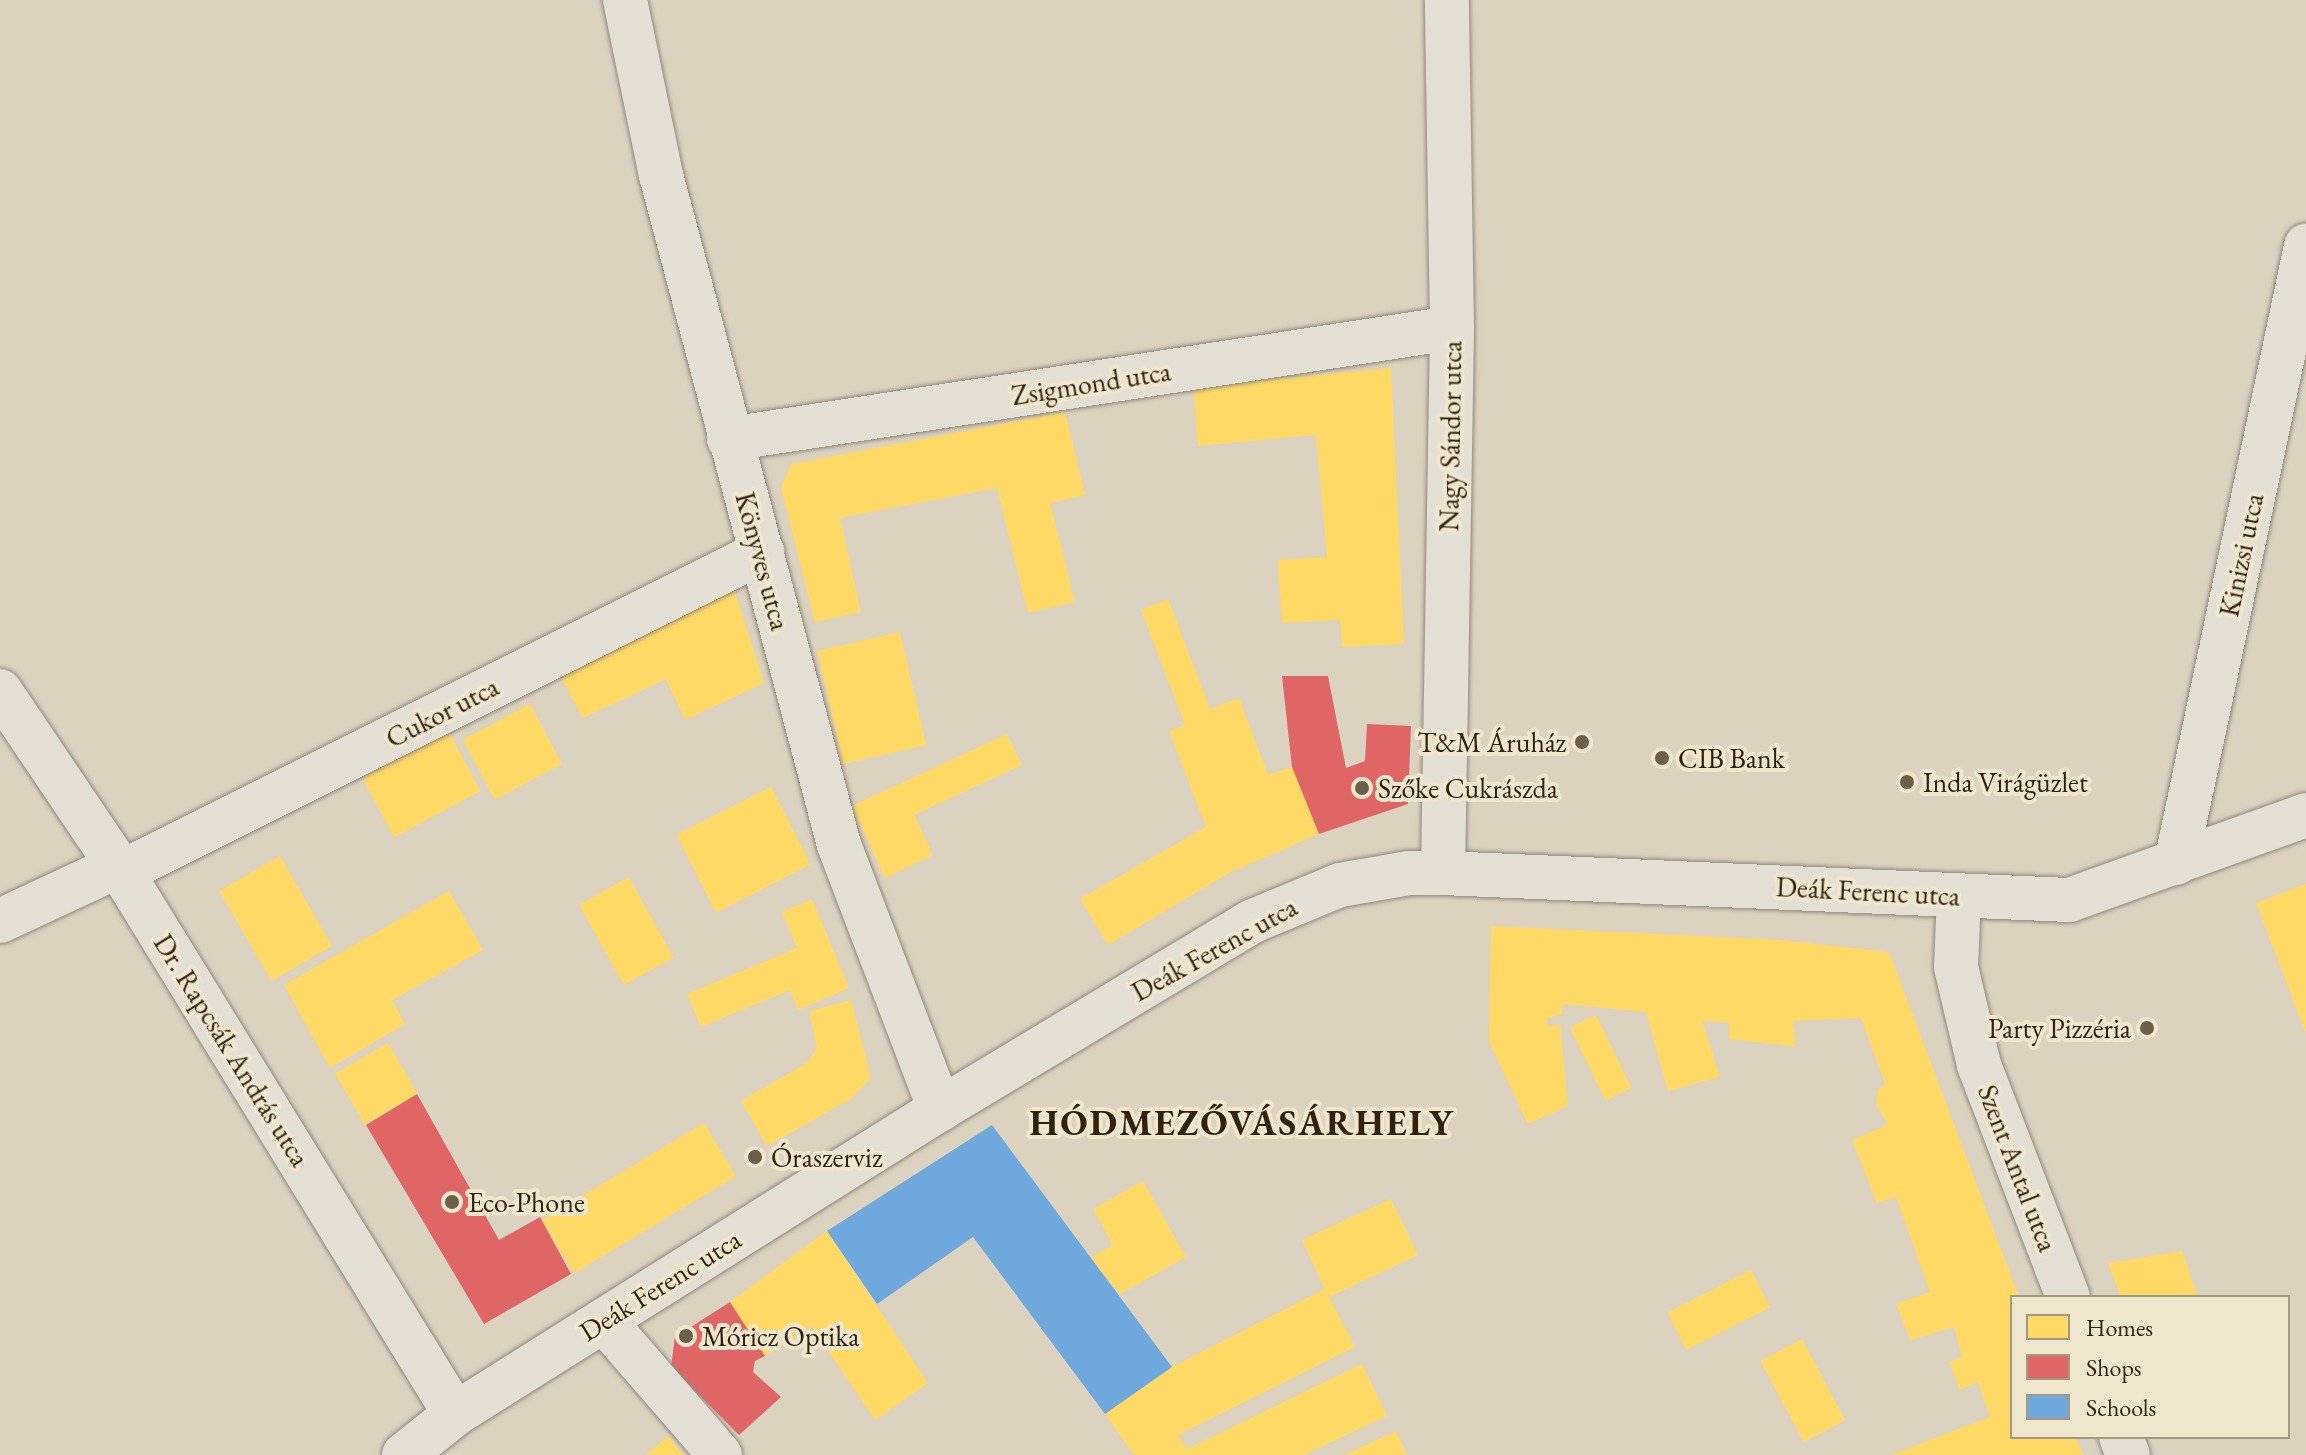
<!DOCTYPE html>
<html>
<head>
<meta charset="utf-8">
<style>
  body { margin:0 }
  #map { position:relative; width:2306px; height:1455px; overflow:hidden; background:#dbd3bf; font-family:"EB Garamond",serif }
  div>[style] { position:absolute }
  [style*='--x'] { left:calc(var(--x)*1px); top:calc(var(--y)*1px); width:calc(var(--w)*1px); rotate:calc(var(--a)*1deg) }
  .homes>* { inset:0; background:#ffd966; transform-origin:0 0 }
  .shops>* { inset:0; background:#e06666 }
  .schools>* { inset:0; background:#6fa8dc }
  .roads { filter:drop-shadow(0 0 2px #90897b) drop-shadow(0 0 2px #90897b) }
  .minor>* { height:44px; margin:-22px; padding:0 22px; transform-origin:22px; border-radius:22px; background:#e3dfd5 }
  .dots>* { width:22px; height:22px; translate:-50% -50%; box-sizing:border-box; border:4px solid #efe6ce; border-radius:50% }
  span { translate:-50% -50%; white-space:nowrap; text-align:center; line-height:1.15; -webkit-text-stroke:8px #efe6ce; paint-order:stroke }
  .street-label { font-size:28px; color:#31220e }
  .poi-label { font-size:28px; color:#31220e }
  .right { translate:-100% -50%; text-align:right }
  .left { translate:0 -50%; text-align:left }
  .district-label { font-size:36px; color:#31220e; font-weight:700; letter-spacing:2px }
  .legend { position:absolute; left:2010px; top:1295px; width:280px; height:144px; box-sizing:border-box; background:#efe6ce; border:2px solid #a39881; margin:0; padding:10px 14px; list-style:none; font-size:24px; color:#31220e }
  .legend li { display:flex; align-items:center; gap:16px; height:40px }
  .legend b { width:40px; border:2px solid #a39881 }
</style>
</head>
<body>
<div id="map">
  <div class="homes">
    <i style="clip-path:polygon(1391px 368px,1404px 644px,1342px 647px,1340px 620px,1282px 623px,1278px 560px,1327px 557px,1316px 435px,1198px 446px,1193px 387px)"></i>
    <i style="clip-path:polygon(1065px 412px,1085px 495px,1050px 503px,1075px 602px,1028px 613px,997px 488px,840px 518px,861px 612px,815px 622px,781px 487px,791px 464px)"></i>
    <i style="clip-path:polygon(731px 581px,764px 683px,685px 720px,666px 679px,583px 718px,556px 668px)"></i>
    <i style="clip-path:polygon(1168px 599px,1210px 709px,1239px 698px,1268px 775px,1292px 767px,1319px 834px,1229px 873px,1108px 945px,1080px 899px,1206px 827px,1169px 731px,1185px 725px,1141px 610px)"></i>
    <i style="left:900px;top:632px;width:116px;height:85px;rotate:77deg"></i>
    <i style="left:530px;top:704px;width:68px;height:76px;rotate:62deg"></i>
    <i style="left:449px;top:732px;width:67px;height:98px;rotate:62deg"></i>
    <i style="clip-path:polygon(1007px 734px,1022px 765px,914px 815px,933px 855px,885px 878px,852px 806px)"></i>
    <i style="left:771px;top:787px;width:87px;height:106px;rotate:63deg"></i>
    <i style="left:280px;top:856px;width:104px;height:70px;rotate:60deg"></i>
    <i style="left:629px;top:877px;width:92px;height:57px;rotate:61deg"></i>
    <i style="clip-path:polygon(2306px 884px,2306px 1033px,2256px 903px)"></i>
    <i style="clip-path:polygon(449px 891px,483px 950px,392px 1000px,405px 1024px,330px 1068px,284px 985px)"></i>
    <i style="clip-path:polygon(812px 899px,849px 988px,798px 1010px,790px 990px,701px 1027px,687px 994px,797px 948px,782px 912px)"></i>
    <i style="clip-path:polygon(1491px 926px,1780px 940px,1889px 952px,2019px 1297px,2012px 1297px,2012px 1437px,2076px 1437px,2083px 1455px,1891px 1455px,1990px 1417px,1978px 1382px,1960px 1390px,1949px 1362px,1962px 1357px,1954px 1327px,1910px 1340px,1896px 1304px,1930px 1292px,1896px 1197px,1877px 1203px,1852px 1140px,1888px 1125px,1876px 1104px,1878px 1090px,1885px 1084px,1861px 1018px,1793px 1021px,1796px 1047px,1729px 1039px,1729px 1023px,1702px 1021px,1720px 1077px,1668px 1091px,1646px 1012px,1563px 1004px,1562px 1014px,1547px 1018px,1547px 1027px,1560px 1024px,1568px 1106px,1528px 1124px,1489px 1042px)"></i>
    <i style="clip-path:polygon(851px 1000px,871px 1078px,851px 1099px,767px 1146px,741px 1101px,807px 1063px,817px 1048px,809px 1011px)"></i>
    <i style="left:1596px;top:1015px;width:81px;height:29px;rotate:64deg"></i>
    <i style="left:388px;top:1043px;width:59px;height:61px;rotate:60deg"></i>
    <i style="left:704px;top:1123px;width:62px;height:189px;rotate:59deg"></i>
    <i style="clip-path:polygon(1143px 1181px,1186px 1257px,1120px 1294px,1091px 1258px,1113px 1245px,1093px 1209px)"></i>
    <i style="clip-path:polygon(1391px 1199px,1418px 1255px,1329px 1297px,1355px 1347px,1178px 1435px,1187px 1449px,1362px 1364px,1387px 1416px,1304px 1455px,1134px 1455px,1105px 1414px,1172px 1367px,1325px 1289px,1302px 1240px)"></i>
    <i style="clip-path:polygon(827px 1231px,928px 1383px,875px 1420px,811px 1326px,765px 1356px,730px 1302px)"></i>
    <i style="clip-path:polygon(2182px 1251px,2198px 1297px,2121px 1297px,2108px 1263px)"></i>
    <i style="left:1751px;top:1270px;width:42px;height:94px;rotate:63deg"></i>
    <i style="left:1802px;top:1339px;width:92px;height:47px;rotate:62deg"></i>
    <i style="clip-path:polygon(1396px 1431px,1407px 1455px,1345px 1455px)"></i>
    <i style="clip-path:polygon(668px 1436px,684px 1455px,646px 1455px)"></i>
  </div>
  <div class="shops">
    <i style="clip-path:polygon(1282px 676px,1328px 676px,1346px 768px,1365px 761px,1367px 724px,1411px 726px,1408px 804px,1319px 834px,1292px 767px)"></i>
    <i style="clip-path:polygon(417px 1094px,499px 1240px,540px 1217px,571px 1274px,484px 1324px,366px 1125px)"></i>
    <i style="clip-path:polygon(730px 1302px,765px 1356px,755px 1361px,753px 1372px,781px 1397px,739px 1435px,671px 1367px,675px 1337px)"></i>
  </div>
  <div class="schools">
    <i style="clip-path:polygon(992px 1125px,1172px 1367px,1105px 1414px,973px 1237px,877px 1304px,827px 1231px)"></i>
  </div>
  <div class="roads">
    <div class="minor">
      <i style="--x:625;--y:0;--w:179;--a:78.4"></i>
      <i style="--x:661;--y:175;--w:693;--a:75.12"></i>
      <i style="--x:839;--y:845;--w:283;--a:69.1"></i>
      <i style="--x:729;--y:439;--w:731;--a:-8.73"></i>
      <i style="--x:0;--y:691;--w:218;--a:56"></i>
      <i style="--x:122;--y:872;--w:636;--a:58.43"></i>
      <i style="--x:2176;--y:863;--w:631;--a:-78.1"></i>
      <i style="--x:122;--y:872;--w:716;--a:-26.57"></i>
      <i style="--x:1443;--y:873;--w:545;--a:-89.05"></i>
      <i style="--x:1452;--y:328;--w:328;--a:-90.9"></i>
      <i style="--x:1959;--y:895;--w:72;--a:92.4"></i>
      <i style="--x:1956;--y:967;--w:101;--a:76.8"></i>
      <i style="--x:1979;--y:1065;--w:248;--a:69"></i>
      <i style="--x:0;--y:921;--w:130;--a:-25"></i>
      <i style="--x:604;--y:1321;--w:177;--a:49.1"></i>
      <i style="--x:2121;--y:1437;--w:19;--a:69"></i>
      <i style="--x:404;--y:1455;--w:65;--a:-38.8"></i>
      <i style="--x:455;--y:1414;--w:573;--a:-32.16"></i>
      <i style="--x:940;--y:1109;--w:365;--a:-31"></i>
      <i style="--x:1253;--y:921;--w:94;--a:-22.5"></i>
      <i style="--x:1340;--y:885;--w:70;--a:-9.9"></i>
      <i style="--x:1409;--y:873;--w:34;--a:0"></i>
      <i style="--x:1443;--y:873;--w:627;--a:2.47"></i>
      <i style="--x:2069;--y:900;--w:252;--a:-19.7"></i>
    </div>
  </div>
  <div class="dots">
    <i style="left:1582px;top:742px;background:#6c604c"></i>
    <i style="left:1662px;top:758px;background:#6c604c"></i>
    <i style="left:1907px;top:782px;background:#6c604c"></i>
    <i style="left:1362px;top:788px;background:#6c604c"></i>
    <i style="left:2147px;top:1028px;background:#6c604c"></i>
    <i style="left:755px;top:1157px;background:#6c604c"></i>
    <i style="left:452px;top:1202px;background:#6c604c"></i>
    <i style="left:686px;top:1336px;background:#6c604c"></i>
  </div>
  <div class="street-label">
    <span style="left:1091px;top:383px;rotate:-9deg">Zsigmond utca</span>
    <span style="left:1450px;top:436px;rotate:-89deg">Nagy Sándor utca</span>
    <span style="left:2241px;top:555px;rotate:-78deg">Kinizsi utca</span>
    <span style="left:763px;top:561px;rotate:75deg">Könyves utca</span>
    <span style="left:442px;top:712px;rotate:-27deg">Cukor utca</span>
    <span style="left:1868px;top:891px;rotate:3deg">Deák Ferenc utca</span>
    <span style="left:1214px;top:949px;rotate:-29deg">Deák Ferenc utca</span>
    <span style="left:232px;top:1050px;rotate:58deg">Dr. Rapcsák András utca</span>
    <span style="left:2018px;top:1168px;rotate:69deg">Szent Antal utca</span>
    <span style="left:660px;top:1285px;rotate:-32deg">Deák Ferenc utca</span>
  </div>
  <div class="poi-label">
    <span class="right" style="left:1566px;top:742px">T&amp;M Áruház</span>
    <span class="left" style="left:1678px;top:758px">CIB Bank</span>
    <span class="left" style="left:1923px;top:782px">Inda Virágüzlet</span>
    <span class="left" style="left:1378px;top:788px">Szőke Cukrászda</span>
    <span class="right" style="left:2131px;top:1028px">Party Pizzéria</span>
    <span class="left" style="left:771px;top:1157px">Óraszerviz</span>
    <span class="left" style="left:468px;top:1202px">Eco-Phone</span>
    <span class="left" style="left:702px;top:1336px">Móricz Optika</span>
  </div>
  <div class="district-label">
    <span style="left:1242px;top:1123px">HÓDMEZŐVÁSÁRHELY</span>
  </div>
  <ul class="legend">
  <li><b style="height:22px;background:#ffd966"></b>Homes</li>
  <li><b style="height:22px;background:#e06666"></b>Shops</li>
  <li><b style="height:22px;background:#6fa8dc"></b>Schools</li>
  </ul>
</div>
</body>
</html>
